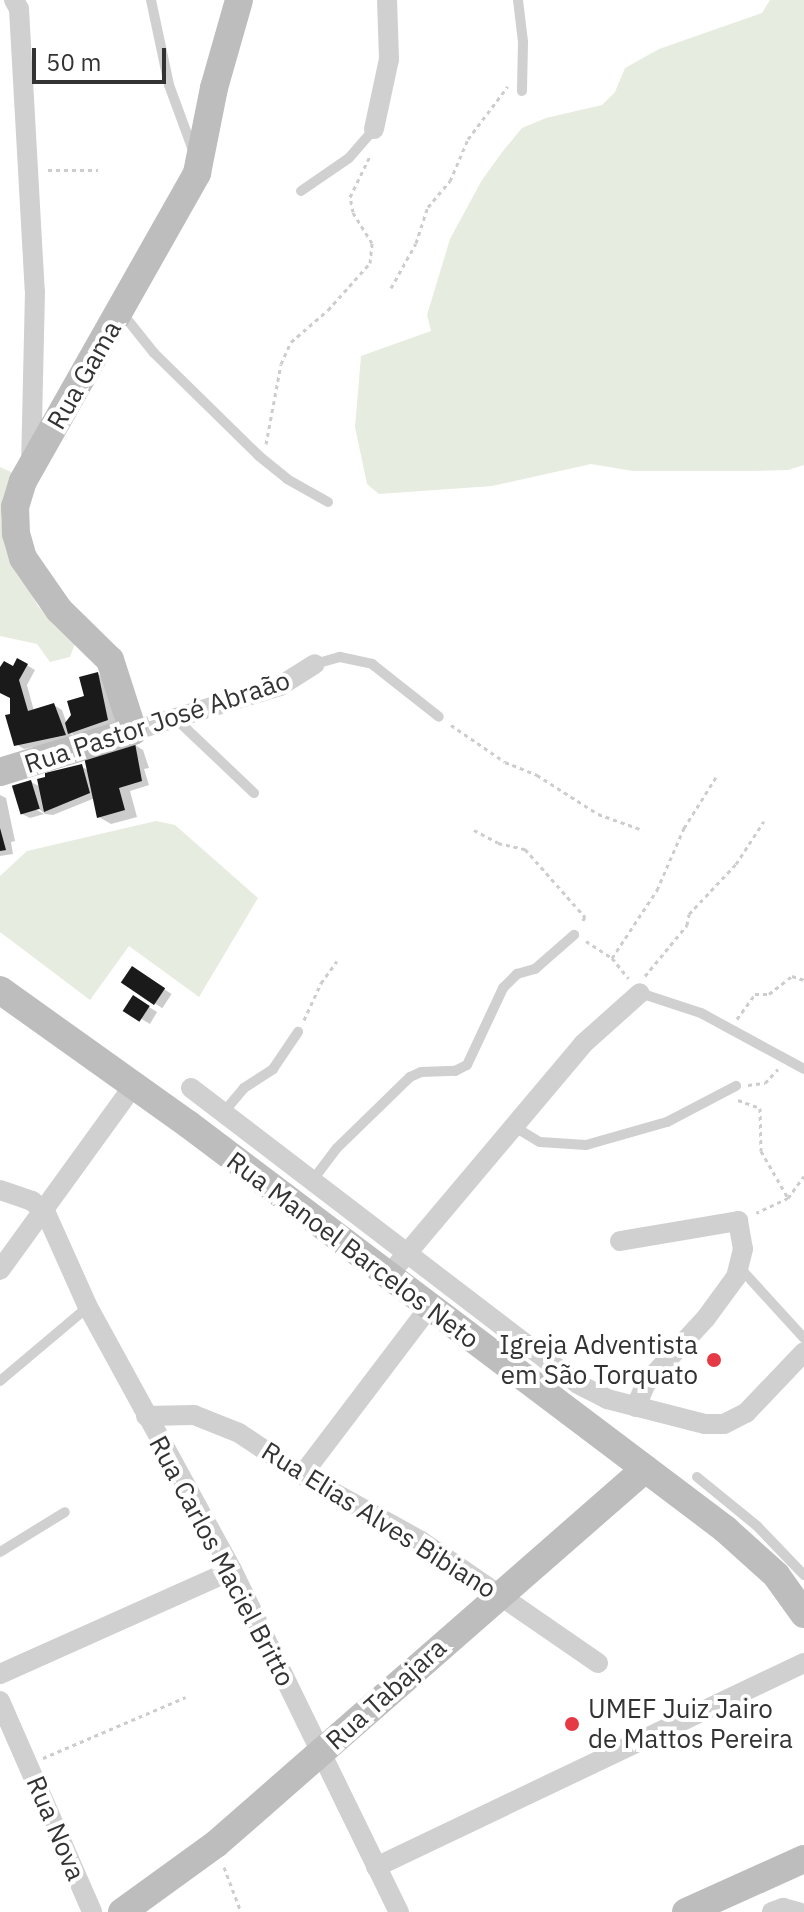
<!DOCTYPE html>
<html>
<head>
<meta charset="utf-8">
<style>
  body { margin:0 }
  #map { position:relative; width:804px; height:1912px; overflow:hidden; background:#fff; font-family:"IBM Plex Sans",sans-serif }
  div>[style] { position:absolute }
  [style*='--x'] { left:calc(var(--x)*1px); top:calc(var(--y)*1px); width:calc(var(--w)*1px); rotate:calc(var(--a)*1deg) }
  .green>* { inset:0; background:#e6ecdf }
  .shadow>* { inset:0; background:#0003; transform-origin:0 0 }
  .building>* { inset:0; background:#1a1a1a; transform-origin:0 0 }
  .path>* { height:3px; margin-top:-1.5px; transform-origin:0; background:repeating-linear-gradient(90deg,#cdcdcd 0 4px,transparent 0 8px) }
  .lane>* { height:10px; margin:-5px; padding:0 5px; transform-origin:5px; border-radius:5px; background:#d0d0d0 }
  .street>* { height:20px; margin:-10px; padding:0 10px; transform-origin:10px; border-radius:10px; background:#d0d0d0 }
  .secondary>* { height:28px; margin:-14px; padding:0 14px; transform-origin:14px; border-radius:14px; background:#bdbdbd }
  .dots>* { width:22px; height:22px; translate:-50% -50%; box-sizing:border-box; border:4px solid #fff; border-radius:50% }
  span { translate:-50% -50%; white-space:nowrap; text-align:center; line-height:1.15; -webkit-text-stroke:8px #fff; paint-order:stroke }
  .street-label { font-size:26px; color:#333 }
  .poi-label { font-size:26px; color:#333 }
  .right { translate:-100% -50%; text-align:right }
  .left { translate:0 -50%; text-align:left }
  .scale { position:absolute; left:32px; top:48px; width:134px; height:36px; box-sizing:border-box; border:4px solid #333; border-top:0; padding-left:10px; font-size:24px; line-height:28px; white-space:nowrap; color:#333; -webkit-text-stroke:6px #fff; paint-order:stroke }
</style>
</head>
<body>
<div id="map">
  <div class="green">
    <i style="clip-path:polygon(770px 0,804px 0,804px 465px,788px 470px,754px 471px,633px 471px,591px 464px,492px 486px,379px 494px,367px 484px,355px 427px,361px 356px,431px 331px,427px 315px,450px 239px,482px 180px,503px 151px,522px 128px,546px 118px,602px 105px,615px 92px,625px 68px,659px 49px,762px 13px)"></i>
    <i style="clip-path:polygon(0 467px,11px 472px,1px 520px,6px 550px,38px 606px,75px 644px,70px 657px,50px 662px,37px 644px,0 636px)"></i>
    <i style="clip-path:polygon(156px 821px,175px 825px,258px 898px,199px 997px,129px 946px,90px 1000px,0 932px,0 876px,27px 851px)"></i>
  </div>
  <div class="shadow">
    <i style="clip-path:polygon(18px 660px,35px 670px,27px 685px,34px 711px,54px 705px,62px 710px,67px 724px,85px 702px,98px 674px,106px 678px,116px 725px,78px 738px,71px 733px,73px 739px,24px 749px,16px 744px,12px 697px,0 691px,0 672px,14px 669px)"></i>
    <i style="clip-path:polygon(135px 745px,143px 750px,149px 768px,144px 769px,149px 785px,130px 791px,137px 817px,111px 824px,99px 817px,95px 798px,53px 815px,45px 814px,32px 803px,30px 806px,44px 814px,30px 818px,22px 814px,31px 782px,41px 787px,81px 766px,89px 771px)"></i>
    <i style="clip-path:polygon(0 795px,6px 798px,15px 841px,11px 842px,13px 854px,0 856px)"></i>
    <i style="left:133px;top:969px;width:46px;height:17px;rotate:33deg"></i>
    <i style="left:134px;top:998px;width:27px;height:14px;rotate:31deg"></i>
  </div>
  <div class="building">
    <i style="clip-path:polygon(17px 658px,28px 664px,19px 680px,28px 711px,54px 703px,66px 735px,14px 746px,5px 715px,10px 714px,10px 698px,0 693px,0 667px,4px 661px,13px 666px)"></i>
    <i style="clip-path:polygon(98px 672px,108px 720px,68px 734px,65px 723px,71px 715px,67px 701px,84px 696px,79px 677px)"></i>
    <i style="clip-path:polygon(135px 743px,142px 781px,119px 788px,125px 810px,97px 818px,84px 757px)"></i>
    <i style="clip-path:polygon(82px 764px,90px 793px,44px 812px,37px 779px,45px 777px,45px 773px)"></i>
    <i style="left:31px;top:780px;width:30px;height:20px;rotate:73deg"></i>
    <i style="clip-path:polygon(0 828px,6px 850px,0 851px)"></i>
    <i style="left:132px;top:966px;width:40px;height:20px;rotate:34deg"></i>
    <i style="left:133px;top:995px;width:20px;height:19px;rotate:33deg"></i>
  </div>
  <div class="path">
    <i style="--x:48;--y:170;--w:50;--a:0"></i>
    <i style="--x:391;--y:288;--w:51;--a:-60.9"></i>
    <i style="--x:416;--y:243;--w:38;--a:-72"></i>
    <i style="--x:428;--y:207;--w:34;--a:-50"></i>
    <i style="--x:450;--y:181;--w:46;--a:-66.8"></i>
    <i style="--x:468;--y:139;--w:66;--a:-53"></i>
    <i style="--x:266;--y:444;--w:81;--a:-79.4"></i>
    <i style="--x:281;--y:364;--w:24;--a:-66"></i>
    <i style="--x:291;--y:342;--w:49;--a:-40.9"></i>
    <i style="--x:328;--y:310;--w:63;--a:-48.2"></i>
    <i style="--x:370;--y:263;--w:20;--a:-84"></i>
    <i style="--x:372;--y:243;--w:36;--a:-122"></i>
    <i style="--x:353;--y:212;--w:15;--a:-101"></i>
    <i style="--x:350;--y:197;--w:46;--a:-64"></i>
    <i style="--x:451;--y:725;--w:65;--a:34.4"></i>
    <i style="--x:505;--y:762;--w:35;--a:22"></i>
    <i style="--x:537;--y:775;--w:72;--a:32.6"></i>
    <i style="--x:598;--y:814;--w:48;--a:19.6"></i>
    <i style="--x:474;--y:830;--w:27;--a:28"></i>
    <i style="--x:498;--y:843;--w:28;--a:13"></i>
    <i style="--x:525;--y:849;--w:91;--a:48.6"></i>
    <i style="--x:585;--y:917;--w:7;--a:124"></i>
    <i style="--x:586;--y:941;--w:31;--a:33"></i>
    <i style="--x:612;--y:958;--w:26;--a:51"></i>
    <i style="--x:612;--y:958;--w:82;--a:-56.5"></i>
    <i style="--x:657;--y:890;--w:68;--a:-66.5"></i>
    <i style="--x:684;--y:828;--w:60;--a:-57.9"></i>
    <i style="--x:645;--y:976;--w:66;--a:-50.5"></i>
    <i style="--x:687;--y:925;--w:11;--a:-80"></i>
    <i style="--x:689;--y:914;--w:69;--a:-46.8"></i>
    <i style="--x:736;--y:864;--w:51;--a:-56.9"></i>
    <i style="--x:737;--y:1019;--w:31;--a:-54"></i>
    <i style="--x:755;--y:994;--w:14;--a:0"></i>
    <i style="--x:769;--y:994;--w:29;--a:-38"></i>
    <i style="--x:792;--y:976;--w:13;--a:18"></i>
    <i style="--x:304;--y:1020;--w:41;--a:-65.3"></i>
    <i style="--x:321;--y:983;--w:27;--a:-54"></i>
    <i style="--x:748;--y:1085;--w:17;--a:-7"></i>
    <i style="--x:765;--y:1083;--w:19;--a:-47"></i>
    <i style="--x:738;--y:1100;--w:23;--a:20"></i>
    <i style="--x:760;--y:1108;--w:43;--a:88.7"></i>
    <i style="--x:761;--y:1151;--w:54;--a:60.1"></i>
    <i style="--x:788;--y:1198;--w:35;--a:155"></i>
    <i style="--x:788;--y:1198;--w:27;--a:-54"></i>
    <i style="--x:43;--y:1758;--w:155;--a:-23.1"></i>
    <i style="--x:224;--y:1867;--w:48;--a:69.3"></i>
  </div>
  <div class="lane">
    <i style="--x:151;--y:0;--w:87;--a:78"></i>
    <i style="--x:169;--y:85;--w:72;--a:69.8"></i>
    <i style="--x:518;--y:0;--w:42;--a:83.2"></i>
    <i style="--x:523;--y:42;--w:49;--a:91.2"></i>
    <i style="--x:301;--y:191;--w:58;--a:-34.5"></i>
    <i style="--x:349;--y:158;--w:38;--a:-49"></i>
    <i style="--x:122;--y:313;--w:51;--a:51.3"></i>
    <i style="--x:154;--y:353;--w:147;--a:44.4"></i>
    <i style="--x:259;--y:456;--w:36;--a:39"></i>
    <i style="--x:287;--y:479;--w:47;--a:29.3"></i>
    <i style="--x:315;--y:664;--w:26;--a:-16"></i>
    <i style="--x:340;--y:657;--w:33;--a:12"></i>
    <i style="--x:372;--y:664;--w:85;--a:38.3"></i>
    <i style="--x:175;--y:718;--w:109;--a:43.5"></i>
    <i style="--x:640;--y:993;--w:64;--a:18.2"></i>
    <i style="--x:701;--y:1013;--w:117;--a:28.5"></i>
    <i style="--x:223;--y:1113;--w:33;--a:-50"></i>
    <i style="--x:244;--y:1088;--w:35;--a:-33"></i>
    <i style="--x:273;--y:1069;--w:45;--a:-56"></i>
    <i style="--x:513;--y:1126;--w:31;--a:31"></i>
    <i style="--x:540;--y:1142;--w:46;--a:3.7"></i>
    <i style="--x:586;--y:1145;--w:84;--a:-15.9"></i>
    <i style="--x:667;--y:1122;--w:78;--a:-27.6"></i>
    <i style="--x:312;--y:1181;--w:41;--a:-52.9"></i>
    <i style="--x:337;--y:1148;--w:102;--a:-44.2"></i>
    <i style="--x:410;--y:1077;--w:12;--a:-24"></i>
    <i style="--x:421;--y:1072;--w:34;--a:-2"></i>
    <i style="--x:455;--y:1071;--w:13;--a:-27"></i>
    <i style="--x:467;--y:1065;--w:85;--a:-64.9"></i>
    <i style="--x:503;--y:988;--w:20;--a:-45"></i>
    <i style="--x:517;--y:974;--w:19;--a:-16"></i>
    <i style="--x:535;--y:969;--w:52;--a:-41.1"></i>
    <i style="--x:740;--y:1268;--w:95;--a:47.6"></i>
    <i style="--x:0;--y:1381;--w:115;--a:-40.1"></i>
    <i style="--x:697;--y:1477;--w:77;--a:39.2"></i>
    <i style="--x:757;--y:1526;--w:68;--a:46.2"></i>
    <i style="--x:0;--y:1552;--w:76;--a:-31.6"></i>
  </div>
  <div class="street">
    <i style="--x:14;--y:0;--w:10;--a:61"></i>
    <i style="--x:19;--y:9;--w:282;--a:86.8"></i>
    <i style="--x:35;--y:291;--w:172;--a:91.3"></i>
    <i style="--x:374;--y:129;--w:72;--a:-77.9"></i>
    <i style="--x:389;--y:59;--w:59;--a:-91.9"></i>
    <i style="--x:133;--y:731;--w:154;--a:-17"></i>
    <i style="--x:280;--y:686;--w:41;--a:-32.2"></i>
    <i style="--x:191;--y:1088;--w:487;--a:37.4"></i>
    <i style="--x:578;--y:1384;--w:33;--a:27"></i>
    <i style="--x:607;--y:1399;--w:101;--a:14.3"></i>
    <i style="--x:705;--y:1424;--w:19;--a:0"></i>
    <i style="--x:724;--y:1424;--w:25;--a:-27"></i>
    <i style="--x:746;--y:1413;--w:84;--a:-46.4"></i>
    <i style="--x:0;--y:1190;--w:34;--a:19"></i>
    <i style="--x:32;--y:1201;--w:16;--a:38"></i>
    <i style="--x:45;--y:1211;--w:105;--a:65.9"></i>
    <i style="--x:88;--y:1307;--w:300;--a:61.3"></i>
    <i style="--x:232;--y:1570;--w:381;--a:64"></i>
    <i style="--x:620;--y:1241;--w:120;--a:-9.6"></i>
    <i style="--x:738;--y:1221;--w:28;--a:80"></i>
    <i style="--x:743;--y:1249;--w:29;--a:104"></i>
    <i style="--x:736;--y:1277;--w:51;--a:126.2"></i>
    <i style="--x:706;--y:1318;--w:88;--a:132.7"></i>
    <i style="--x:646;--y:1383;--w:26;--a:113"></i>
    <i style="--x:398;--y:1264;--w:287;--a:-49.9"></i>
    <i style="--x:583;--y:1044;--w:76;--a:-41.8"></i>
    <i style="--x:0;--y:1270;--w:228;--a:-54.1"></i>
    <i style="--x:146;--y:1416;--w:48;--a:-1.2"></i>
    <i style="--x:194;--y:1415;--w:48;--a:21.8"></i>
    <i style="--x:239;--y:1433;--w:76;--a:33.7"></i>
    <i style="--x:302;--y:1475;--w:136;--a:29"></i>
    <i style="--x:421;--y:1541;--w:215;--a:34.6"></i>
    <i style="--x:302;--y:1475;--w:208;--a:-52.8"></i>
    <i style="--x:0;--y:1674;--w:254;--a:-24.1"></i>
    <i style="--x:0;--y:1701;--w:230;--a:66.4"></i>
    <i style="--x:376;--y:1867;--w:474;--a:-25.5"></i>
    <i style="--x:772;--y:1912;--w:12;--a:-20"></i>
    <i style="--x:783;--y:1908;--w:16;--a:15"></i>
  </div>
  <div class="secondary">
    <i style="--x:0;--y:772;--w:139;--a:-17.1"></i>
    <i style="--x:133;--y:731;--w:75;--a:-107.9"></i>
    <i style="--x:110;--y:660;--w:71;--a:-135.6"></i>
    <i style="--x:59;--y:610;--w:63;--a:-124.7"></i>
    <i style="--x:23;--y:558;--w:25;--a:-106"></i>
    <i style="--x:16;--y:534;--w:27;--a:-92"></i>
    <i style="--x:15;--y:507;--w:27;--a:-73"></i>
    <i style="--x:23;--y:481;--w:354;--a:-60.5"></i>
    <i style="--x:197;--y:173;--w:87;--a:-78.7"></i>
    <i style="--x:214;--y:88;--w:91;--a:-74.1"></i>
    <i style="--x:0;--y:990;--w:231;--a:35.5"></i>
    <i style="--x:188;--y:1124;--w:673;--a:37.02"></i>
    <i style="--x:725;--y:1529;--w:69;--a:42"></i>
    <i style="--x:776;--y:1575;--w:48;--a:54.3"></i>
    <i style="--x:122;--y:1912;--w:116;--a:-35.9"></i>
    <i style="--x:216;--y:1844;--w:570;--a:-41.16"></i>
    <i style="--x:686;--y:1912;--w:129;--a:-24.2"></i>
  </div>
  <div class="dots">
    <i style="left:714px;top:1360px;background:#e63946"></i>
    <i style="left:572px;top:1724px;background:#e63946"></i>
  </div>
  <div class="street-label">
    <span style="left:84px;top:375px;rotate:-60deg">Rua Gama</span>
    <span style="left:157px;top:722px;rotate:-18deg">Rua Pastor José Abraão</span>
    <span style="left:353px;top:1250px;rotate:37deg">Rua Manoel Barcelos Neto</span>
    <span style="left:379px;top:1520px;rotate:32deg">Rua Elias Alves Bibiano</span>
    <span style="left:222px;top:1561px;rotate:62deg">Rua Carlos Maciel Britto</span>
    <span style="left:386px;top:1694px;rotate:-42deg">Rua Tabajara</span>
    <span style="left:56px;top:1828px;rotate:67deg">Rua Nova</span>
  </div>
  <div class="poi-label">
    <span class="right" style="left:698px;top:1360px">Igreja Adventista<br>em São Torquato</span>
    <span class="left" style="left:588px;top:1724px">UMEF Juiz Jairo<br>de Mattos Pereira</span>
  </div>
  <div class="scale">50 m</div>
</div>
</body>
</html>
